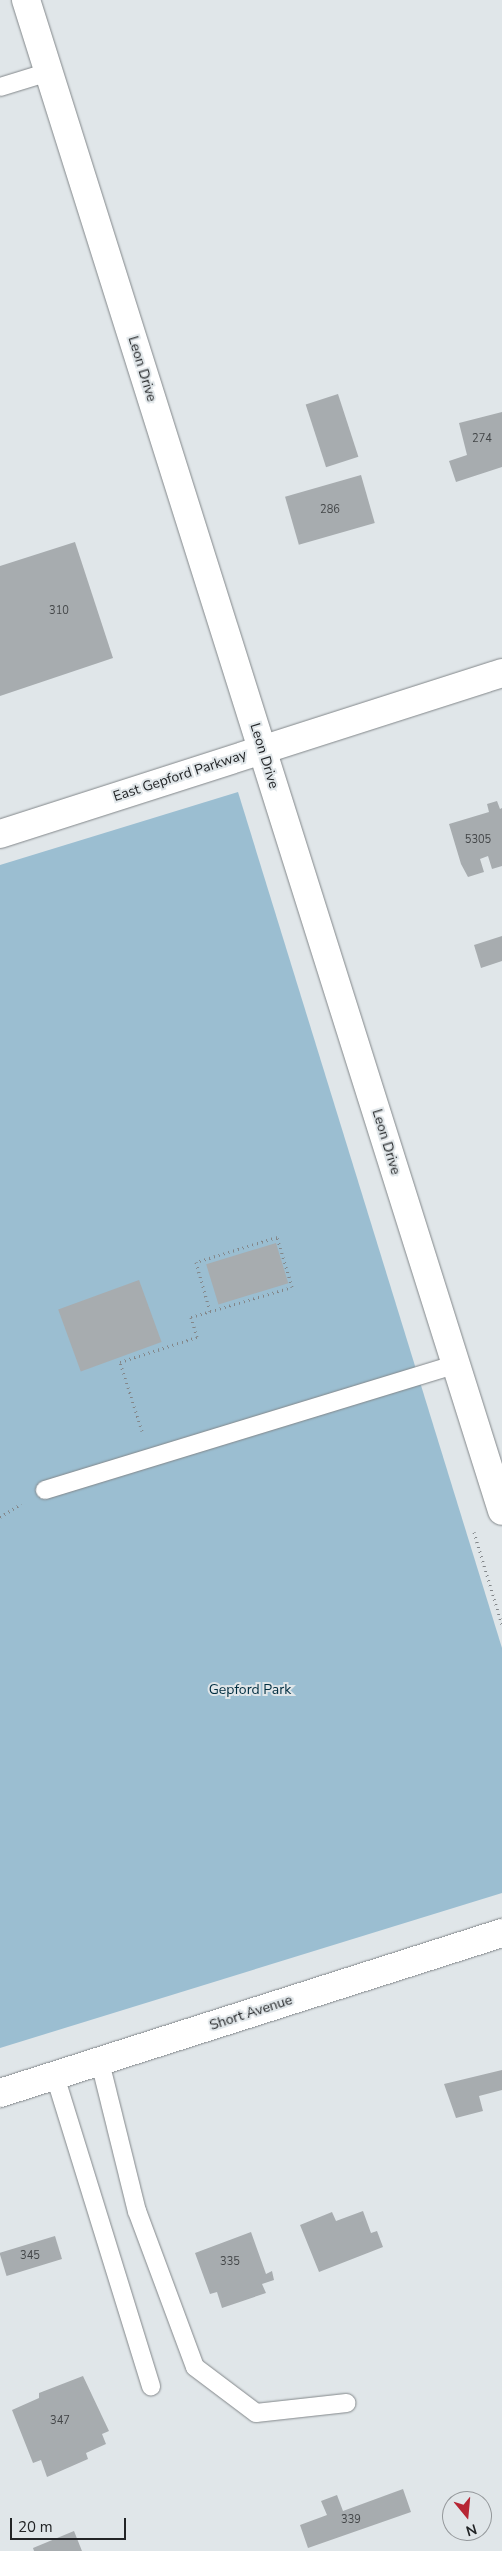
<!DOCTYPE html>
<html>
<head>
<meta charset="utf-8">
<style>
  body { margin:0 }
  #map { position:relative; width:502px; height:2551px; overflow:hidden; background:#e0e6e9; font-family:"Nunito Sans",sans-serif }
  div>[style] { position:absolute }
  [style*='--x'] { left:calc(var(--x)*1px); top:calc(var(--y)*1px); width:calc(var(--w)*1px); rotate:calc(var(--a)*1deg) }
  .green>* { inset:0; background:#9bbed1 }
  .building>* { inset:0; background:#a7acaf; transform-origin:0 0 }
  .path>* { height:3px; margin-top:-1.5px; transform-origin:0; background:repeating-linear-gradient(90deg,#83878a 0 1px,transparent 0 5px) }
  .roads { filter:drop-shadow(0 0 1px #82878a) drop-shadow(0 0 1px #82878a) }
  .lane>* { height:18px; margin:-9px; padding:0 9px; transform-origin:9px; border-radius:9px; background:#fff }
  .street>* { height:28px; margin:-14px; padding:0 14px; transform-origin:14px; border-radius:14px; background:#fff }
  .secondary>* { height:28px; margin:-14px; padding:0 14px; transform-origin:14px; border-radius:14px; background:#fff }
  span { translate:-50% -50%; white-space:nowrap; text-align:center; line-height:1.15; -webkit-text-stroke:4px #e0e6e9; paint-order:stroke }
  .number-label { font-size:11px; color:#434648 }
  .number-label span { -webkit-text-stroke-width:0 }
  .street-label { font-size:14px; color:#222426 }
  .park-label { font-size:14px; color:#002e41 }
  .north { position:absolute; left:442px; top:2491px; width:50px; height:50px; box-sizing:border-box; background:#e0e6e9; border:1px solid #94989b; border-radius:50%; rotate:163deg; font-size:14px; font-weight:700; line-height:20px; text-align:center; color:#222426 }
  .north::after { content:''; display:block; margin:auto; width:18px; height:22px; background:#b72634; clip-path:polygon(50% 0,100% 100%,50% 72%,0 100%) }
  .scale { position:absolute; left:10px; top:2518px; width:116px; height:22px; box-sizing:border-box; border:2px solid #222426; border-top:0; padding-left:6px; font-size:15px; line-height:18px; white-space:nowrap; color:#222426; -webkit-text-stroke:4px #e0e6e9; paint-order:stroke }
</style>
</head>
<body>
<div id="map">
  <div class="green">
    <i style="clip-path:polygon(238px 792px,502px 1648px,502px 1893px,0 2048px,0 865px)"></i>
  </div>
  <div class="building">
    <i style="left:338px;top:394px;width:66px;height:34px;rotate:72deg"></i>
    <i style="clip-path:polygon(502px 412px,502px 467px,456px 482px,449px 461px,467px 455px,459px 423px)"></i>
    <i style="left:361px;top:475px;width:50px;height:79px;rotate:74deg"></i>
    <i style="clip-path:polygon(75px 542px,113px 658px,0 696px,0 566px)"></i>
    <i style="clip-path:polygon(497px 801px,500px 809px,502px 808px,502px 866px,492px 869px,488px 856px,480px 859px,484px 872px,468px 877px,461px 864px,449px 824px,489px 812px,487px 804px)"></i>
    <i style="clip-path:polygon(502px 936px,502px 961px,481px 968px,474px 945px)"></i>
    <i style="left:276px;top:1243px;width:42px;height:73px;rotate:73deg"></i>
    <i style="left:139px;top:1280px;width:66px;height:86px;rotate:70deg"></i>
    <i style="clip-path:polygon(502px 2070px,502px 2090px,479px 2096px,483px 2111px,456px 2118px,444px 2084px)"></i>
    <i style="clip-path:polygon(363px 2211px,371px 2233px,377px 2231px,383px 2247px,319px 2272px,300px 2225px,332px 2212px,336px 2221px)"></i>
    <i style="clip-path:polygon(251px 2232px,266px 2274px,272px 2271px,274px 2280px,262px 2284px,266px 2293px,222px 2308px,217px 2292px,210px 2294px,195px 2253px)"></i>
    <i style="left:55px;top:2236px;width:24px;height:58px;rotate:73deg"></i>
    <i style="clip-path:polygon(83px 2376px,109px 2431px,102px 2434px,106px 2444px,86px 2453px,88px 2459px,47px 2477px,41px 2460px,33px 2463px,12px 2410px,39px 2398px,39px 2393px)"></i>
    <i style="clip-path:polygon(403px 2489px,411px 2512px,308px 2548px,300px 2525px,327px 2515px,321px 2501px,337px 2495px,343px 2511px)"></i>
    <i style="clip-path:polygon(74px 2531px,82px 2551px,34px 2551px,33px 2548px)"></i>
  </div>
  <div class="path">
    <i style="--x:142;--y:1431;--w:72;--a:-107.7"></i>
    <i style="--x:120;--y:1362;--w:81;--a:-18"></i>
    <i style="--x:197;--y:1337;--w:21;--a:-107"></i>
    <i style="--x:191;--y:1317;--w:105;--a:-16.5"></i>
    <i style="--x:292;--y:1287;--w:52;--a:-106.7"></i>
    <i style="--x:277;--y:1237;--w:85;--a:162.8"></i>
    <i style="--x:196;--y:1262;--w:51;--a:74.1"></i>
    <i style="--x:0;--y:1517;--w:25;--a:-32"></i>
    <i style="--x:474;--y:1532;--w:97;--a:73.2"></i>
  </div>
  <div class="roads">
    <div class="lane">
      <i style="--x:0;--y:87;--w:51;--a:-17"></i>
      <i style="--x:45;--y:1490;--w:430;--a:-17"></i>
      <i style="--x:100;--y:2062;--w:154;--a:76.1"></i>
      <i style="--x:137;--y:2211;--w:166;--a:69.6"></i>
      <i style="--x:195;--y:2367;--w:76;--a:37"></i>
      <i style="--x:256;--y:2413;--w:91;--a:-6.3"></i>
      <i style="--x:55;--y:2076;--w:325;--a:72.8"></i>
    </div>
    <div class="street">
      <i style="--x:0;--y:834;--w:527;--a:-17.78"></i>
      <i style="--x:0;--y:2093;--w:527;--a:-17.68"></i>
    </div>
    <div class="secondary">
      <i style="--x:26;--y:0;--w:1584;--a:72.51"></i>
    </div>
  </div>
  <div class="number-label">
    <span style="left:482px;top:439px">274</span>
    <span style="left:330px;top:510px">286</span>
    <span style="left:59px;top:611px">310</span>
    <span style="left:478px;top:840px">5305</span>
    <span style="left:30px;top:2256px">345</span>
    <span style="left:230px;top:2262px">335</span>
    <span style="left:60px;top:2421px">347</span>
    <span style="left:351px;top:2520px">339</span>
  </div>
  <div class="street-label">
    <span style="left:142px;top:369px;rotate:73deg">Leon Drive</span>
    <span style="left:264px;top:756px;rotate:73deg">Leon Drive</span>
    <span style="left:180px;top:776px;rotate:-18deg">East Gepford Parkway</span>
    <span style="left:386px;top:1142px;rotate:73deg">Leon Drive</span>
    <span style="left:251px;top:2013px;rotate:-18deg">Short Avenue</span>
  </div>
  <div class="park-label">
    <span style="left:250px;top:1690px">Gepford Park</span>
  </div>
  <div class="north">N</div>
  <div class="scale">20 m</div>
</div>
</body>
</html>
